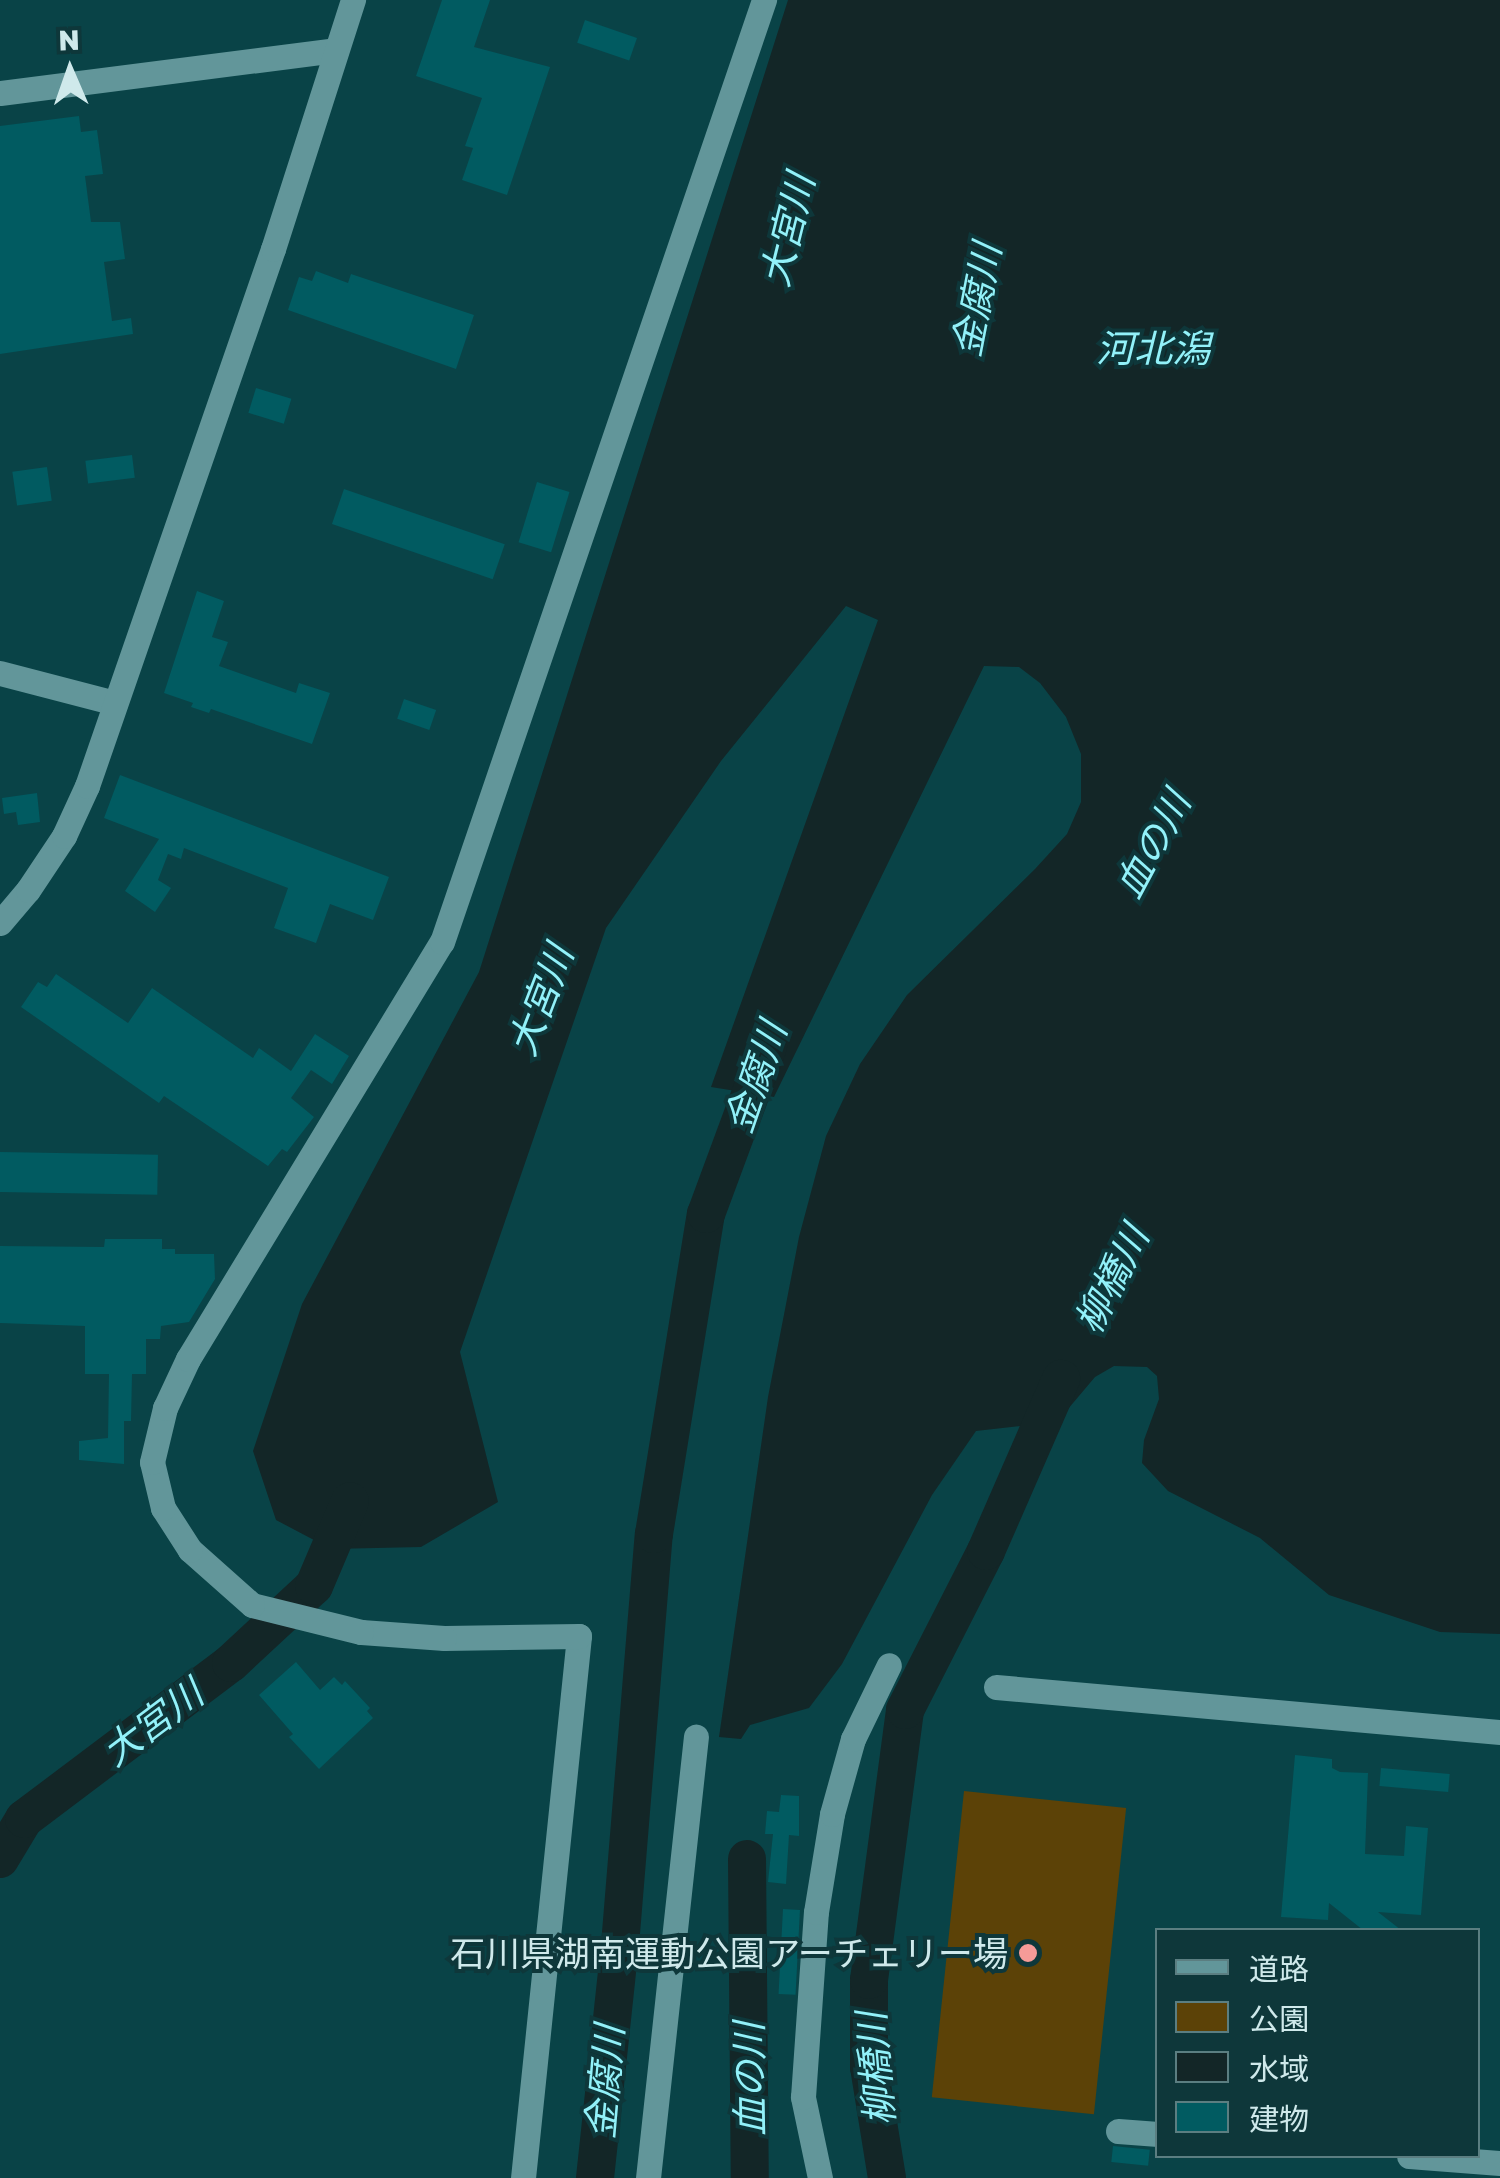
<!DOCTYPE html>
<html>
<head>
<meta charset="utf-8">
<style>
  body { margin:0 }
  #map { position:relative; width:1500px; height:2178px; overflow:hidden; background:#094347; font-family:"Golos Text","Noto Sans JP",sans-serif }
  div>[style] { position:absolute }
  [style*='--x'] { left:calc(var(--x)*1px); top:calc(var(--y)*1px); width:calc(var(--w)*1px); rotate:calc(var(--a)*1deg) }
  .green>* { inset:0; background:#5c4207; transform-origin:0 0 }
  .water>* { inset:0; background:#132627 }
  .river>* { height:38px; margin:-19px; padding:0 19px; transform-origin:19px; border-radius:19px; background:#132627 }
  .building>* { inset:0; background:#015b61; transform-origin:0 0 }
  .minor>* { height:25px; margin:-12.5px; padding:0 12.5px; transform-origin:12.5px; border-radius:12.5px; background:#62969a }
  .dots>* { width:28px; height:28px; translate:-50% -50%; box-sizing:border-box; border:5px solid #0e373a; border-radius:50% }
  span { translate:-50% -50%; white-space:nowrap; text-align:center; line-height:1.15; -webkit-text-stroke:8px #0e373a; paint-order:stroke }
  .poi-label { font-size:35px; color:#cfe9eb }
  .right { translate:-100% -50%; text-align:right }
  .water-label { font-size:38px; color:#92f1f9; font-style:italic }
  .legend { position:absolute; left:1155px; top:1928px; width:325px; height:230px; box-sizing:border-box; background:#0e373a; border:2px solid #5b7e81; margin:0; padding:12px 18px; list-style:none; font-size:30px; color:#cfe9eb }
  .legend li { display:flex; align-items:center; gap:20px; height:50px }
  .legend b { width:50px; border:2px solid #5b7e81 }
  .north { position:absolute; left:20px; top:20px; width:100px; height:100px; -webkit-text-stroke:8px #0e373a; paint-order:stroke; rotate:358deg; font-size:28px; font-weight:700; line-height:40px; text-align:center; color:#cfe9eb }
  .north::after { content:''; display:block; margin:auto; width:35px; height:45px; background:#cfe9eb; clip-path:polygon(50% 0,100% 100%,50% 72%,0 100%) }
</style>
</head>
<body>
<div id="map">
  <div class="green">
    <i style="left:964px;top:1791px;width:163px;height:308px;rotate:6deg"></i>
  </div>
  <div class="water">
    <i style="clip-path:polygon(788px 0,1500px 0,1500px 1634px,1440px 1632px,1329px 1595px,1260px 1538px,1168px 1491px,1142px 1463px,1144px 1440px,1159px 1399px,1157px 1376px,1147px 1367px,1114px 1366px,1095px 1377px,1057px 1422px,976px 1431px,932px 1495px,842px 1664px,809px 1708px,750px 1725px,741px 1739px,719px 1737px,768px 1397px,799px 1237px,826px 1136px,860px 1064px,907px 995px,1035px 869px,1067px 834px,1081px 802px,1081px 754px,1066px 717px,1040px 683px,1019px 667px,984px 666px,774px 1097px,711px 1087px,878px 620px,846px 606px,721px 761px,606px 928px,460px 1352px,498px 1502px,421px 1547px,331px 1549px,276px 1520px,253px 1451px,302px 1304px,479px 972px)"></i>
  </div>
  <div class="river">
    <i style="--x:0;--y:1859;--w:47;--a:-59"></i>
    <i style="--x:24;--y:1819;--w:259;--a:-37"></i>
    <i style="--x:231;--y:1663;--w:113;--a:-42.9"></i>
    <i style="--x:314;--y:1586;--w:92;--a:-67"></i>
    <i style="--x:747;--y:1859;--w:319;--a:89.5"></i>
    <i style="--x:595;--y:2178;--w:234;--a:-83.9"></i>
    <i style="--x:620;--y:1945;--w:412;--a:-85.3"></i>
    <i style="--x:654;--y:1534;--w:324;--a:-80.8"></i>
    <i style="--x:706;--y:1214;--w:179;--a:-69.7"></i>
    <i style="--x:887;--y:2178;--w:112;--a:-99.2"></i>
    <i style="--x:869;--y:2067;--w:87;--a:-90"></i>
    <i style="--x:869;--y:1980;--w:272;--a:-82.4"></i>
    <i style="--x:905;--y:1710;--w:178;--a:-63"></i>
    <i style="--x:986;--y:1551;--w:188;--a:-66.4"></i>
  </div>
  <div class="building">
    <i style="clip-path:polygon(442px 0,490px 0,474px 47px,550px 67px,507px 195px,462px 180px,473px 148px,465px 146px,482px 98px,416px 76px)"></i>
    <i style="left:585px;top:20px;width:55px;height:24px;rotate:19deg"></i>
    <i style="clip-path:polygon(79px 116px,81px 132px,97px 130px,103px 174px,85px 176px,91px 222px,120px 222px,125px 259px,104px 262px,112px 321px,131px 318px,133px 334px,0 354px,0 126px)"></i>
    <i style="clip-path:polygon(316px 271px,348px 283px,351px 274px,474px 315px,456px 369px,288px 310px,299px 277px,312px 281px)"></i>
    <i style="left:256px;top:388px;width:37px;height:26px;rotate:17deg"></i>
    <i style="left:132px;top:455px;width:23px;height:47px;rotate:83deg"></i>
    <i style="left:47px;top:467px;width:34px;height:35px;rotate:82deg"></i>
    <i style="left:537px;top:482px;width:34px;height:63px;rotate:17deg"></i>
    <i style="left:344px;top:489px;width:170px;height:37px;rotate:19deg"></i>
    <i style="clip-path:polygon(197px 591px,224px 601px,212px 637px,228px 642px,219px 666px,296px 693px,299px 683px,330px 693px,312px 744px,211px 709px,209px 713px,191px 707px,193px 703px,164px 693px)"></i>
    <i style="left:404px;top:699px;width:34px;height:21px;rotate:19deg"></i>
    <i style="clip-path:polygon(120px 775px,389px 877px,373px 920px,330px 904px,316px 943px,274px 928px,288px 888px,184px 848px,181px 859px,168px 854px,158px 880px,171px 888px,155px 912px,125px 891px,159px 839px,104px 818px)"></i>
    <i style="clip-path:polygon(37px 793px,40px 822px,18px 825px,16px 812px,4px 814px,2px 798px)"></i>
    <i style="clip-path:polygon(56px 974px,128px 1023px,152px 988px,253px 1058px,259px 1048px,291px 1071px,315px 1034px,349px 1056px,332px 1084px,311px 1070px,291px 1098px,314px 1117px,287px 1152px,282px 1149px,268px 1166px,164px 1096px,159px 1103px,21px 1007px,38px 982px,47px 987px)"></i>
    <i style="left:0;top:1152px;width:158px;height:40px;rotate:1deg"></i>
    <i style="clip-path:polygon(105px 1239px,162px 1239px,162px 1249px,175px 1249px,175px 1254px,214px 1254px,215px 1279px,189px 1322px,161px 1326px,160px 1339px,146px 1339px,146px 1374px,132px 1374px,131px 1421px,124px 1421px,124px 1464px,79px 1460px,79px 1441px,108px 1438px,109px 1374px,85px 1374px,85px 1326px,0 1323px,0 1246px,104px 1247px)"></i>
    <i style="clip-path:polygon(296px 1662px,320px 1690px,334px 1677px,342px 1685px,345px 1681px,370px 1708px,367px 1711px,373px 1718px,319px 1769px,289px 1737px,293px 1734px,259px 1695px)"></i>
    <i style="clip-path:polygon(1295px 1755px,1332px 1759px,1332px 1768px,1340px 1772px,1368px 1773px,1365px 1854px,1404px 1856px,1406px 1826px,1428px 1828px,1421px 1915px,1378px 1912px,1401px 1930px,1363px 1930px,1329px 1903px,1328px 1920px,1281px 1917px)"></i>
    <i style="left:1381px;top:1768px;width:69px;height:18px;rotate:5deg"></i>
    <i style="clip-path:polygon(781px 1795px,799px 1796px,799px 1836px,789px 1835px,786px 1884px,768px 1882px,773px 1834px,765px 1834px,767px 1811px,779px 1812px)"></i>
    <i style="left:783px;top:1909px;width:17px;height:85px;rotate:3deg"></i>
    <i style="left:1113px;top:2146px;width:37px;height:16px;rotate:6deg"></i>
  </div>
  <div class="minor">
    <i style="--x:0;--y:93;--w:338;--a:-7.3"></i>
    <i style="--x:0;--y:673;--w:119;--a:14.6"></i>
    <i style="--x:0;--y:923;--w:43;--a:-49.7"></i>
    <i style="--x:28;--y:890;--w:65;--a:-56.3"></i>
    <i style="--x:64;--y:836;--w:55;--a:-65.3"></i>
    <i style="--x:87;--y:786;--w:568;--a:-70.9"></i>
    <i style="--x:273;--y:249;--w:262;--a:-72.2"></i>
    <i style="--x:996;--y:1687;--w:506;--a:5.1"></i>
    <i style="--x:1118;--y:2131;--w:40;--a:4.3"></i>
    <i style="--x:1409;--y:2156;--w:91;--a:4.4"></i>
    <i style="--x:523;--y:2178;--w:545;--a:-84.1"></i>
    <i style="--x:579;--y:1636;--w:135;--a:179.2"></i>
    <i style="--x:444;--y:1638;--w:83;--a:-175.9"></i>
    <i style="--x:361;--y:1632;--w:112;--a:-166.1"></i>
    <i style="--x:252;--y:1605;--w:83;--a:-138.4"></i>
    <i style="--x:190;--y:1550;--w:50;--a:-122.7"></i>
    <i style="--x:163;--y:1508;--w:47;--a:-103.4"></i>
    <i style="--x:152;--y:1462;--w:56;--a:-76.5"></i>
    <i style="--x:165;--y:1408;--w:54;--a:-64.9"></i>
    <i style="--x:188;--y:1359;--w:488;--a:-58.7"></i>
    <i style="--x:442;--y:942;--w:996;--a:-71.13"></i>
    <i style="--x:648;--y:2178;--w:444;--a:-83.8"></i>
    <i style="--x:820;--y:2178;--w:83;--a:-101.9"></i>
    <i style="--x:803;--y:2097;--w:185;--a:-86"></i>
    <i style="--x:816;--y:1912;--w:99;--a:-80.7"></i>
    <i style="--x:832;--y:1814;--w:78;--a:-74.4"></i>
    <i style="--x:853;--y:1739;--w:82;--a:-64.1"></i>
  </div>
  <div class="dots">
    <i style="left:1028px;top:1953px;background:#f59b98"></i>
  </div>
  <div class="poi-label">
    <span class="right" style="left:1008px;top:1953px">石川県湖南運動公園アーチェリー場</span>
  </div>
  <div class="water-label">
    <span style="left:787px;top:230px;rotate:-76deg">大宮川</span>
    <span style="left:976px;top:300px;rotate:-79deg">金腐川</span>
    <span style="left:1153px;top:348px">河北潟</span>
    <span style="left:1152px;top:844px;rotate:-62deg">血の川</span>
    <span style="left:540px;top:1000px;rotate:-69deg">大宮川</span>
    <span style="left:755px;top:1077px;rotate:-71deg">金腐川</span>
    <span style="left:1111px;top:1279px;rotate:-63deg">柳橋川</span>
    <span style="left:152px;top:1722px;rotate:-37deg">大宮川</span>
    <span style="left:875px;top:2069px;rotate:-95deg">柳橋川</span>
    <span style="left:749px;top:2079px;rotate:-91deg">血の川</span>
    <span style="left:604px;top:2082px;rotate:-85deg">金腐川</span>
  </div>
  <ul class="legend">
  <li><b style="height:12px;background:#62969a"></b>道路</li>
  <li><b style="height:28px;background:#5c4207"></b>公園</li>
  <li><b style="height:28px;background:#132627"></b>水域</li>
  <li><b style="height:28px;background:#015b61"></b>建物</li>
  </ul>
  <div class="north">N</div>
</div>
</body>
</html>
